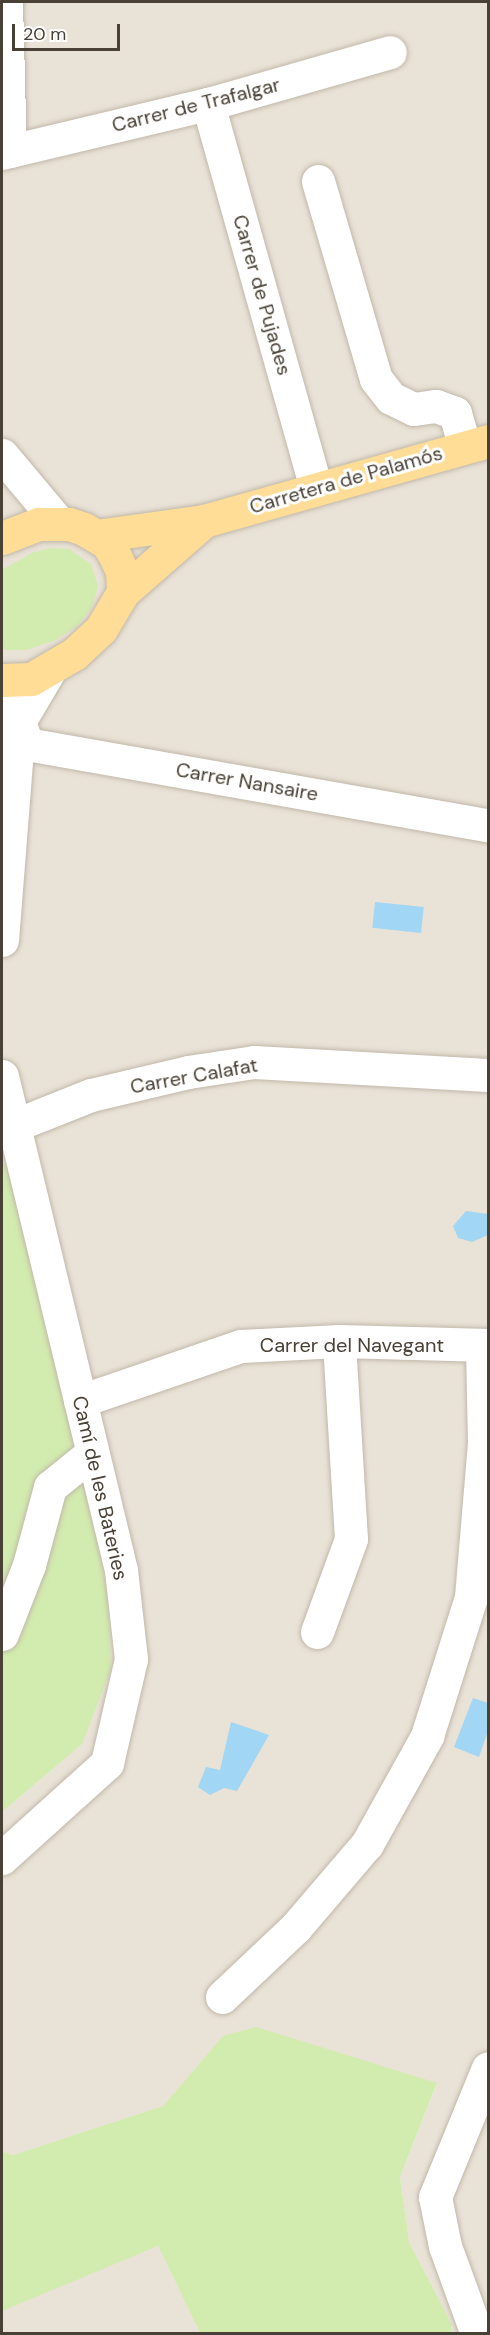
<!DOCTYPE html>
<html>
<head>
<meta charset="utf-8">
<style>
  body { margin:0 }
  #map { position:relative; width:490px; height:2335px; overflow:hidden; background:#f5f0e8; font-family:"DM Sans",sans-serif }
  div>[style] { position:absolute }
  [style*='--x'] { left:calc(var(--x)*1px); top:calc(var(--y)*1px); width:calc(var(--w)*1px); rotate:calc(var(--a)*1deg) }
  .residential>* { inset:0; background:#e9e2d6 }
  .green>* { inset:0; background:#d2ebae }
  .water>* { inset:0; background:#a1d6f5; transform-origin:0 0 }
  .roads { filter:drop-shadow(0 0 2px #c1b8aa) drop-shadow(0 0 2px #c1b8aa) }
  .minor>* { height:33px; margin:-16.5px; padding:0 16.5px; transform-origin:16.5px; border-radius:16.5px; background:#fff }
  .major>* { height:33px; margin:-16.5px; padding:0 16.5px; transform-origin:16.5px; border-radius:16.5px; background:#ffdd97 }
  span { translate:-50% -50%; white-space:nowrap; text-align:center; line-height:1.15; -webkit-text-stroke:6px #fff; paint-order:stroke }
  .street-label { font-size:20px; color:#494136 }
  .frame { position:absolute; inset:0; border:3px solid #494136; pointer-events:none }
  .scale { position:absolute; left:12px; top:24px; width:108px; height:27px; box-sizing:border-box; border:3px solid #494136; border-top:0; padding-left:8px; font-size:18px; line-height:21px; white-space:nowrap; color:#494136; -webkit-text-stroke:4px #fff; paint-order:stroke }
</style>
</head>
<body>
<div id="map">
  <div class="residential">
    <i style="clip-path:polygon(2px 2px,488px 2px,488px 2333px,451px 2333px,451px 2323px,409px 2242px,400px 2177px,437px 2084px,223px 2037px,163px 2106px,13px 2155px,2px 2151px,2px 1812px,82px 1744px,2px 1658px)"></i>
    <i style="clip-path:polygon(158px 2246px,200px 2333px,2px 2334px,3px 2308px)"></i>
  </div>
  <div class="green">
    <i style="clip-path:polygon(52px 548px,69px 549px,91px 564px,98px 586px,92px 607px,76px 627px,53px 641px,26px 650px,6px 650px,2px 647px,2px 570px,34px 552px)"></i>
    <i style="clip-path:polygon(7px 1161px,92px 1507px,108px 1597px,111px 1669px,82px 1744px,2px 1812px,2px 1164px)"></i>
    <i style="clip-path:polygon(256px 2027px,437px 2083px,400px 2177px,409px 2242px,451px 2323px,451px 2333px,200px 2333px,158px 2246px,2px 2311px,2px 2151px,13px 2155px,163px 2106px,223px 2036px)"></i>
  </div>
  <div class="water">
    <i style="left:375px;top:902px;width:49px;height:26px;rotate:6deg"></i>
    <i style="clip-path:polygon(466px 1211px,488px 1214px,488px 1235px,472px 1242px,458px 1238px,453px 1226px)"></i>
    <i style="clip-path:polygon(473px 1698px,488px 1703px,488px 1731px,479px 1757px,454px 1747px)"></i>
    <i style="clip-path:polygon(231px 1722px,269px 1735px,237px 1791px,224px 1788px,210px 1795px,198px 1787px,206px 1767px,220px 1770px)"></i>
  </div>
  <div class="roads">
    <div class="minor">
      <i style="--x:6;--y:2;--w:149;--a:88.5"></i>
      <i style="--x:208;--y:104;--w:398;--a:74.3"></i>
      <i style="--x:2;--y:153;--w:212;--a:-13.4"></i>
      <i style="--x:208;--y:104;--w:189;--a:-15.9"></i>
      <i style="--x:318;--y:181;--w:206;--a:73.7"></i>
      <i style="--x:376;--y:379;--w:24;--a:52"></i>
      <i style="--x:391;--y:398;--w:25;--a:26"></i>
      <i style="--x:414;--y:409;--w:22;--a:-8"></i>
      <i style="--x:436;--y:406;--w:20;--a:20"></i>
      <i style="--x:455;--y:413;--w:35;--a:74"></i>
      <i style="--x:2;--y:455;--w:89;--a:50"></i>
      <i style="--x:2;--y:698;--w:29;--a:55"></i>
      <i style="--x:19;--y:722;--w:23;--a:70"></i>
      <i style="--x:27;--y:744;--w:468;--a:10"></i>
      <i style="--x:2;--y:940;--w:219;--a:-85.5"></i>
      <i style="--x:19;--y:722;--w:59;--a:-59.5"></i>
      <i style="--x:2;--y:1076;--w:508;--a:76.46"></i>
      <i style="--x:121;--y:1570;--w:90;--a:83.6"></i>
      <i style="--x:131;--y:1659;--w:107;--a:103"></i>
      <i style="--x:107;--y:1763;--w:142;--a:137.9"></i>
      <i style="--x:13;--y:1126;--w:84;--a:-21.7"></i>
      <i style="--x:91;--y:1095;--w:100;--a:-13.3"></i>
      <i style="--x:188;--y:1072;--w:67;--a:-8.6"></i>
      <i style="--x:254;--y:1062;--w:234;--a:3.2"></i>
      <i style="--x:80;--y:1401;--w:170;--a:-18.9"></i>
      <i style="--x:241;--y:1346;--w:98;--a:-2.9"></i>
      <i style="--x:339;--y:1341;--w:149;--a:1.5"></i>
      <i style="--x:317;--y:1632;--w:99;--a:-69.9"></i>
      <i style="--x:351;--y:1539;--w:198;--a:-93.5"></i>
      <i style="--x:2;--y:1634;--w:74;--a:-68.6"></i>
      <i style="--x:29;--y:1565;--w:81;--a:-74.9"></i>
      <i style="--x:50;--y:1487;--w:54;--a:-39"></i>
      <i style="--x:222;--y:1997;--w:102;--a:-43.4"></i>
      <i style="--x:296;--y:1927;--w:109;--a:-49.5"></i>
      <i style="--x:367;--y:1844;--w:124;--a:-60.9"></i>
      <i style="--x:427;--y:1736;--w:146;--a:-72.4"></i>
      <i style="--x:471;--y:1597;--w:155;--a:-85.2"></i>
      <i style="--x:484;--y:1443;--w:98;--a:-91.2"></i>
      <i style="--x:477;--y:2334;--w:94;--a:-110"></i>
      <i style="--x:445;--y:2246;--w:50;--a:-101.5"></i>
      <i style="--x:435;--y:2197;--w:139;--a:-67.7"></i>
    </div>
    <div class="major">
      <i style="--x:96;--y:536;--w:109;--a:-7.9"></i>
      <i style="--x:204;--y:521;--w:295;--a:-15.7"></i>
      <i style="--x:2;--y:538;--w:40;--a:-21"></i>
      <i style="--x:39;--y:524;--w:30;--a:0"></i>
      <i style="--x:69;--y:524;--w:16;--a:18"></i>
      <i style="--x:84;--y:529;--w:27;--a:31"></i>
      <i style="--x:107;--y:543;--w:13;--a:58"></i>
      <i style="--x:114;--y:554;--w:19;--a:65"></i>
      <i style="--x:122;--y:571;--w:21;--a:87"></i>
      <i style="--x:123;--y:592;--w:43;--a:120.7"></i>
      <i style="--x:101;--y:629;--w:37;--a:137"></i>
      <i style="--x:74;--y:654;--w:50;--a:149.8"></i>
      <i style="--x:31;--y:679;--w:29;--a:178"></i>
      <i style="--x:123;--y:592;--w:108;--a:-41.2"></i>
    </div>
  </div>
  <div class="street-label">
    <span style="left:196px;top:105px;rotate:-14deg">Carrer de Trafalgar</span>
    <span style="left:262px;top:295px;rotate:74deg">Carrer de Pujades</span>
    <span style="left:346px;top:480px;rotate:-16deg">Carretera de Palamós</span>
    <span style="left:247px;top:782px;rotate:10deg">Carrer Nansaire</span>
    <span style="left:194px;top:1076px;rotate:-10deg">Carrer Calafat</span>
    <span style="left:352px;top:1345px">Carrer del Navegant</span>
    <span style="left:100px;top:1488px;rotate:77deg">Camí de les Bateries</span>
  </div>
  <div class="frame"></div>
  <div class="scale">20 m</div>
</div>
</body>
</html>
